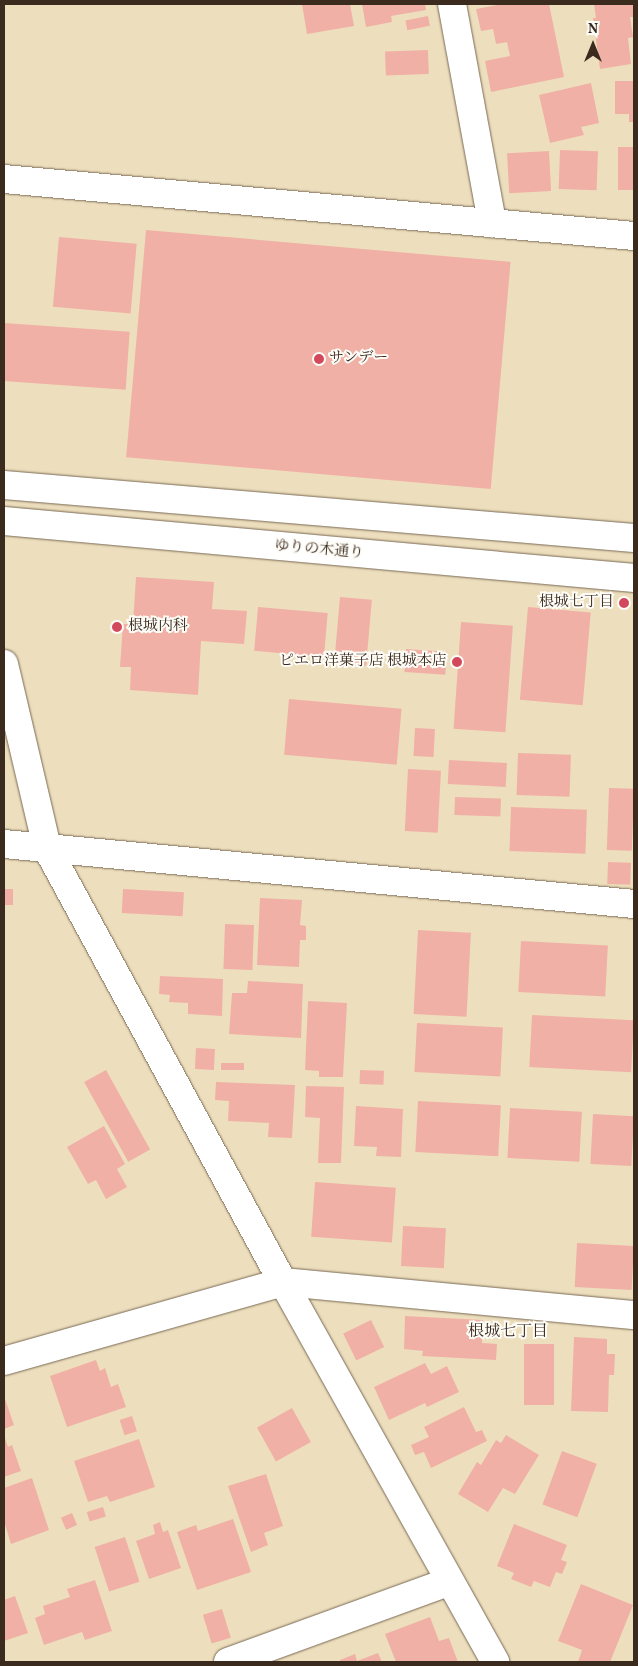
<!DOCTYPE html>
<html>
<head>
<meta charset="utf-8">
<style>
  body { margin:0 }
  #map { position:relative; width:638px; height:1666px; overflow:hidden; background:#eddfbd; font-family:Vollkorn,"Noto Serif JP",serif }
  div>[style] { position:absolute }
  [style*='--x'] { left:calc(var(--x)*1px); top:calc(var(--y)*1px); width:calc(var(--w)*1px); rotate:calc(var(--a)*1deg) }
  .building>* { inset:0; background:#f1b0a6; transform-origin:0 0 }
  .roads { filter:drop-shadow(0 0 1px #796956) drop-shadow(0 0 1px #796956) }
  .minor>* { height:28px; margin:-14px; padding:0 14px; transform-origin:14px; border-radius:14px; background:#fff }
  .dots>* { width:14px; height:14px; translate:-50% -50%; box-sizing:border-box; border:2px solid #fdfcf7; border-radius:50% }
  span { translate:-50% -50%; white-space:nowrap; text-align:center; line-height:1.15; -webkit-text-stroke:4px #fdfcf7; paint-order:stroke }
  .poi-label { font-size:15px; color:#3b2a1e }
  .left { translate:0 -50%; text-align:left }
  .right { translate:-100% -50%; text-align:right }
  .street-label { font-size:15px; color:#3b2a1e }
  .neighbourhood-label { font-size:16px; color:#3b2a1e }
  .frame { position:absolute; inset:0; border:5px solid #3b2a1e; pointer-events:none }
  .north { position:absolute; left:568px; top:20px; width:50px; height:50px; -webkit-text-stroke:4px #fdfcf7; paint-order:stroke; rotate:0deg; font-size:14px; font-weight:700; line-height:20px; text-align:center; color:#3b2a1e }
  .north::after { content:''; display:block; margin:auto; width:18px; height:22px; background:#3b2a1e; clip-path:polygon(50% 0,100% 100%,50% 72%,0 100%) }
</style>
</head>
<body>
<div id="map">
  <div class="building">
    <i style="clip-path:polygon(302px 4px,350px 4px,354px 26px,307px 34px)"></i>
    <i style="clip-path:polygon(362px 4px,425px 4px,426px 10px,391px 16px,392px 22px,366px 27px)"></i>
    <i style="clip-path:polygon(503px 4px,549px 4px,564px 77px,491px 92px,485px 61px,510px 56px,507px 42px,496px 44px,493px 29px,481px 31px,476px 9px)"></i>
    <i style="clip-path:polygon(594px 4px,634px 4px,634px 17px,630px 17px,633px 37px,628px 38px,631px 64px,600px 69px,593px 18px,596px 18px)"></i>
    <i style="left:428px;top:16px;width:10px;height:23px;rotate:79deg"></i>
    <i style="left:428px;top:50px;width:24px;height:43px;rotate:88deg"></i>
    <i style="clip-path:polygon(615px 81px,634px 81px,634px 122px,629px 122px,629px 114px,615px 114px)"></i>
    <i style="clip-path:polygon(591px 83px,599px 123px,581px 127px,584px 135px,550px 143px,539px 95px)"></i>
    <i style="left:618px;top:147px;width:16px;height:43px"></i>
    <i style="left:560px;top:150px;width:38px;height:39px;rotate:2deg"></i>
    <i style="left:549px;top:151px;width:40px;height:42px;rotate:87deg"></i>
    <i style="left:146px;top:230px;width:366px;height:228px;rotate:5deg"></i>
    <i style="left:59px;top:237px;width:78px;height:70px;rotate:5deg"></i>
    <i style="left:4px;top:323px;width:126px;height:58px;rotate:4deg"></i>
    <i style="clip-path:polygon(136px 577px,214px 582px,212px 609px,247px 611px,244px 644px,201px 641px,198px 695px,130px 690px,131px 667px,120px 667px,123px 624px,133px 624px)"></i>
    <i style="left:340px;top:597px;width:32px;height:66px;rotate:5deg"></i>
    <i style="left:258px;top:607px;width:70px;height:44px;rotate:5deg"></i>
    <i style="left:528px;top:607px;width:63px;height:93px;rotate:5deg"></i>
    <i style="left:461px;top:622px;width:52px;height:107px;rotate:4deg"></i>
    <i style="left:406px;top:649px;width:41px;height:23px;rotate:4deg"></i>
    <i style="left:289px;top:699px;width:113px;height:56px;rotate:5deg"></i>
    <i style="left:415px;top:728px;width:20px;height:28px;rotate:3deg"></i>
    <i style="left:518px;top:753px;width:53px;height:42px;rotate:2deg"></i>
    <i style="left:449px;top:760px;width:58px;height:24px;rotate:3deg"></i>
    <i style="left:408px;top:769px;width:33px;height:62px;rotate:3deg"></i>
    <i style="left:609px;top:788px;width:25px;height:62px;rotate:2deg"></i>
    <i style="left:455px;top:797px;width:46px;height:18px;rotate:2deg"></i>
    <i style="left:511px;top:807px;width:76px;height:44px;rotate:2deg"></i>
    <i style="left:608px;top:862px;width:23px;height:22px;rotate:2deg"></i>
    <i style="left:4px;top:889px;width:9px;height:16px"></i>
    <i style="left:123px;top:889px;width:61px;height:24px;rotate:3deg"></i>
    <i style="clip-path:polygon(260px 898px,302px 900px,300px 925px,306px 926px,306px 940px,300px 940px,299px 967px,257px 965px)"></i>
    <i style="left:225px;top:924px;width:29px;height:45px;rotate:2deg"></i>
    <i style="left:418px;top:930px;width:53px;height:84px;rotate:3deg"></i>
    <i style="left:521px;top:941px;width:87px;height:51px;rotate:3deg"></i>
    <i style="clip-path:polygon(160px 976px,223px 979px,222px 1016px,188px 1014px,188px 1003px,169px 1002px,170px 995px,159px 994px)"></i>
    <i style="clip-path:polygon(248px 981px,303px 984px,301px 1038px,229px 1034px,232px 993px,247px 993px)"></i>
    <i style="clip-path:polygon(308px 1001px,347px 1003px,343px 1077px,319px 1077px,319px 1071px,305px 1070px)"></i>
    <i style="left:532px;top:1015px;width:102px;height:52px;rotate:3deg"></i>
    <i style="left:417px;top:1023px;width:86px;height:49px;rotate:3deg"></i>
    <i style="left:196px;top:1048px;width:19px;height:21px;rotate:3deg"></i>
    <i style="left:221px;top:1063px;width:23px;height:7px"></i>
    <i style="left:106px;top:1070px;width:91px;height:25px;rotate:61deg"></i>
    <i style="left:360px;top:1070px;width:24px;height:14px;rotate:2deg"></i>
    <i style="clip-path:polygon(216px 1082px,295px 1085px,292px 1138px,268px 1137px,269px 1123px,228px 1121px,229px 1101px,215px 1100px)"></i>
    <i style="clip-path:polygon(306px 1086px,344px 1087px,341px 1163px,318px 1163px,320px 1118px,305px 1117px)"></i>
    <i style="left:418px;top:1101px;width:83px;height:51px;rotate:3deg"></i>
    <i style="clip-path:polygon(356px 1106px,403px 1109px,401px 1157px,376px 1156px,377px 1147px,354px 1146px)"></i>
    <i style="left:510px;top:1108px;width:72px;height:50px;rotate:3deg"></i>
    <i style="left:593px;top:1114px;width:41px;height:50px;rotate:3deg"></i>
    <i style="clip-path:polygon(104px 1126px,125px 1164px,117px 1169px,127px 1187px,106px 1199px,96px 1180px,88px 1184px,67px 1147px)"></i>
    <i style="left:315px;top:1182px;width:81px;height:55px;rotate:4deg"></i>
    <i style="left:403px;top:1226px;width:43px;height:40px;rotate:3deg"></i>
    <i style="left:577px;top:1243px;width:57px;height:44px;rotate:3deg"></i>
    <i style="clip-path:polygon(405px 1316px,483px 1320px,482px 1343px,497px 1344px,496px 1360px,422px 1356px,423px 1351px,404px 1349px)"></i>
    <i style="left:371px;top:1320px;width:30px;height:31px;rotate:64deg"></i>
    <i style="clip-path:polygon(574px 1337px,607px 1339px,607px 1354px,615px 1354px,614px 1375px,609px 1375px,608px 1412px,571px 1411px)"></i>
    <i style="left:524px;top:1344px;width:30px;height:61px"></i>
    <i style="clip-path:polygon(96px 1360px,100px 1371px,105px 1368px,111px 1387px,118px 1384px,126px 1407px,67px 1427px,50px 1376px)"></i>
    <i style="clip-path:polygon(425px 1363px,431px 1374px,447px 1366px,459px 1392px,427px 1407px,425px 1403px,389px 1420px,374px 1387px)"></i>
    <i style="clip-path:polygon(4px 1396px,14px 1425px,4px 1429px)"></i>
    <i style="clip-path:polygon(464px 1407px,476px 1432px,482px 1430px,487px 1441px,431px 1468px,424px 1452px,415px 1455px,411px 1445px,429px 1437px,424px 1427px)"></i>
    <i style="left:292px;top:1408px;width:39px;height:40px;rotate:61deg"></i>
    <i style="left:132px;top:1416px;width:16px;height:13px;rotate:72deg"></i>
    <i style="clip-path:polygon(4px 1435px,8px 1447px,12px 1445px,21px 1471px,4px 1477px)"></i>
    <i style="clip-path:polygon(506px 1435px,539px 1455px,515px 1494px,503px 1488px,488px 1512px,458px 1494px,477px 1462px,481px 1465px,496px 1440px,501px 1443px)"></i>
    <i style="clip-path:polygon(139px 1439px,155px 1487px,110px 1502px,107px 1496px,88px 1502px,74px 1461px)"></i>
    <i style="left:562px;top:1451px;width:37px;height:57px;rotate:20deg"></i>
    <i style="clip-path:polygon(266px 1474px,283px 1526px,264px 1533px,268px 1545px,251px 1552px,228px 1486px)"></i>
    <i style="clip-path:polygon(32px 1478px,49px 1530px,11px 1544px,4px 1521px,4px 1488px)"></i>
    <i style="left:103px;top:1507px;width:10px;height:17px;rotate:73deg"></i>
    <i style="left:72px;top:1513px;width:13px;height:12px;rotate:67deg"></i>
    <i style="clip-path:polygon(233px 1519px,251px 1572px,197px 1590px,177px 1532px,196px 1525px,198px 1531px)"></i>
    <i style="clip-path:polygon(160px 1522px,163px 1532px,168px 1530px,181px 1568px,149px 1579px,136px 1541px,155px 1534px,153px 1525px)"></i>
    <i style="clip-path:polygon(514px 1524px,567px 1545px,561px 1560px,567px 1562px,562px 1574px,556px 1572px,550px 1587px,534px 1581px,531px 1587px,511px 1579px,514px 1573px,497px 1566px)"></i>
    <i style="left:125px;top:1537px;width:47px;height:32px;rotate:72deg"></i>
    <i style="clip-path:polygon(95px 1580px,112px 1631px,85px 1640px,82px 1632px,44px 1645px,35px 1618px,45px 1614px,43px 1606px,70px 1597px,67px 1589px)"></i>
    <i style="clip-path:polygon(581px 1584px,633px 1605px,610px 1662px,578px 1662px,582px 1650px,558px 1641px)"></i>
    <i style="clip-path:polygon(15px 1596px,28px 1633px,4px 1641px,4px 1600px)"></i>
    <i style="left:222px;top:1609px;width:30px;height:20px;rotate:73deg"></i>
    <i style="clip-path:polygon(430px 1617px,439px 1641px,449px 1638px,458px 1662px,396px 1662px,385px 1634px)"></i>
    <i style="clip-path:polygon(378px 1653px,382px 1662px,340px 1662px,340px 1660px,355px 1654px,357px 1661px)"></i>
  </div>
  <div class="roads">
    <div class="minor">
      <i style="--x:452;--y:4;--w:223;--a:79.6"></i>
      <i style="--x:4;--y:179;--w:633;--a:5.17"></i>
      <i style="--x:4;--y:485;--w:632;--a:4.81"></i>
      <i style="--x:4;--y:521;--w:633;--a:5.17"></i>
      <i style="--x:4;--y:664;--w:189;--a:76.8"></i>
      <i style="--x:47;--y:848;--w:494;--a:61.5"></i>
      <i style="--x:283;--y:1282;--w:435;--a:60.8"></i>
      <i style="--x:4;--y:844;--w:633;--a:5.44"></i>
      <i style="--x:4;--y:1361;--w:290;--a:-15.8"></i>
      <i style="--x:283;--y:1282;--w:353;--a:5.4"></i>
      <i style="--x:228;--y:1662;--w:236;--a:-20"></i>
    </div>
  </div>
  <div class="dots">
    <i style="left:319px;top:359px;background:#d1495b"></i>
    <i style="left:624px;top:603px;background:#d1495b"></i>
    <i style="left:117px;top:627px;background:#d1495b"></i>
    <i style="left:457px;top:662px;background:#d1495b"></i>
  </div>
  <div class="poi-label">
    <span class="left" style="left:329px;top:359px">サンデー</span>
    <span class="right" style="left:614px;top:603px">根城七丁目</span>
    <span class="left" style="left:128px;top:627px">根城内科</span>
    <span class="right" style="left:447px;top:662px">ピエロ洋菓子店 根城本店</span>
  </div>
  <div class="street-label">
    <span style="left:319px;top:550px;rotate:5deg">ゆりの木通り</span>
  </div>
  <div class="neighbourhood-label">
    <span style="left:508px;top:1332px">根城七丁目</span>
  </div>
  <div class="frame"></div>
  <div class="north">N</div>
</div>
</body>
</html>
